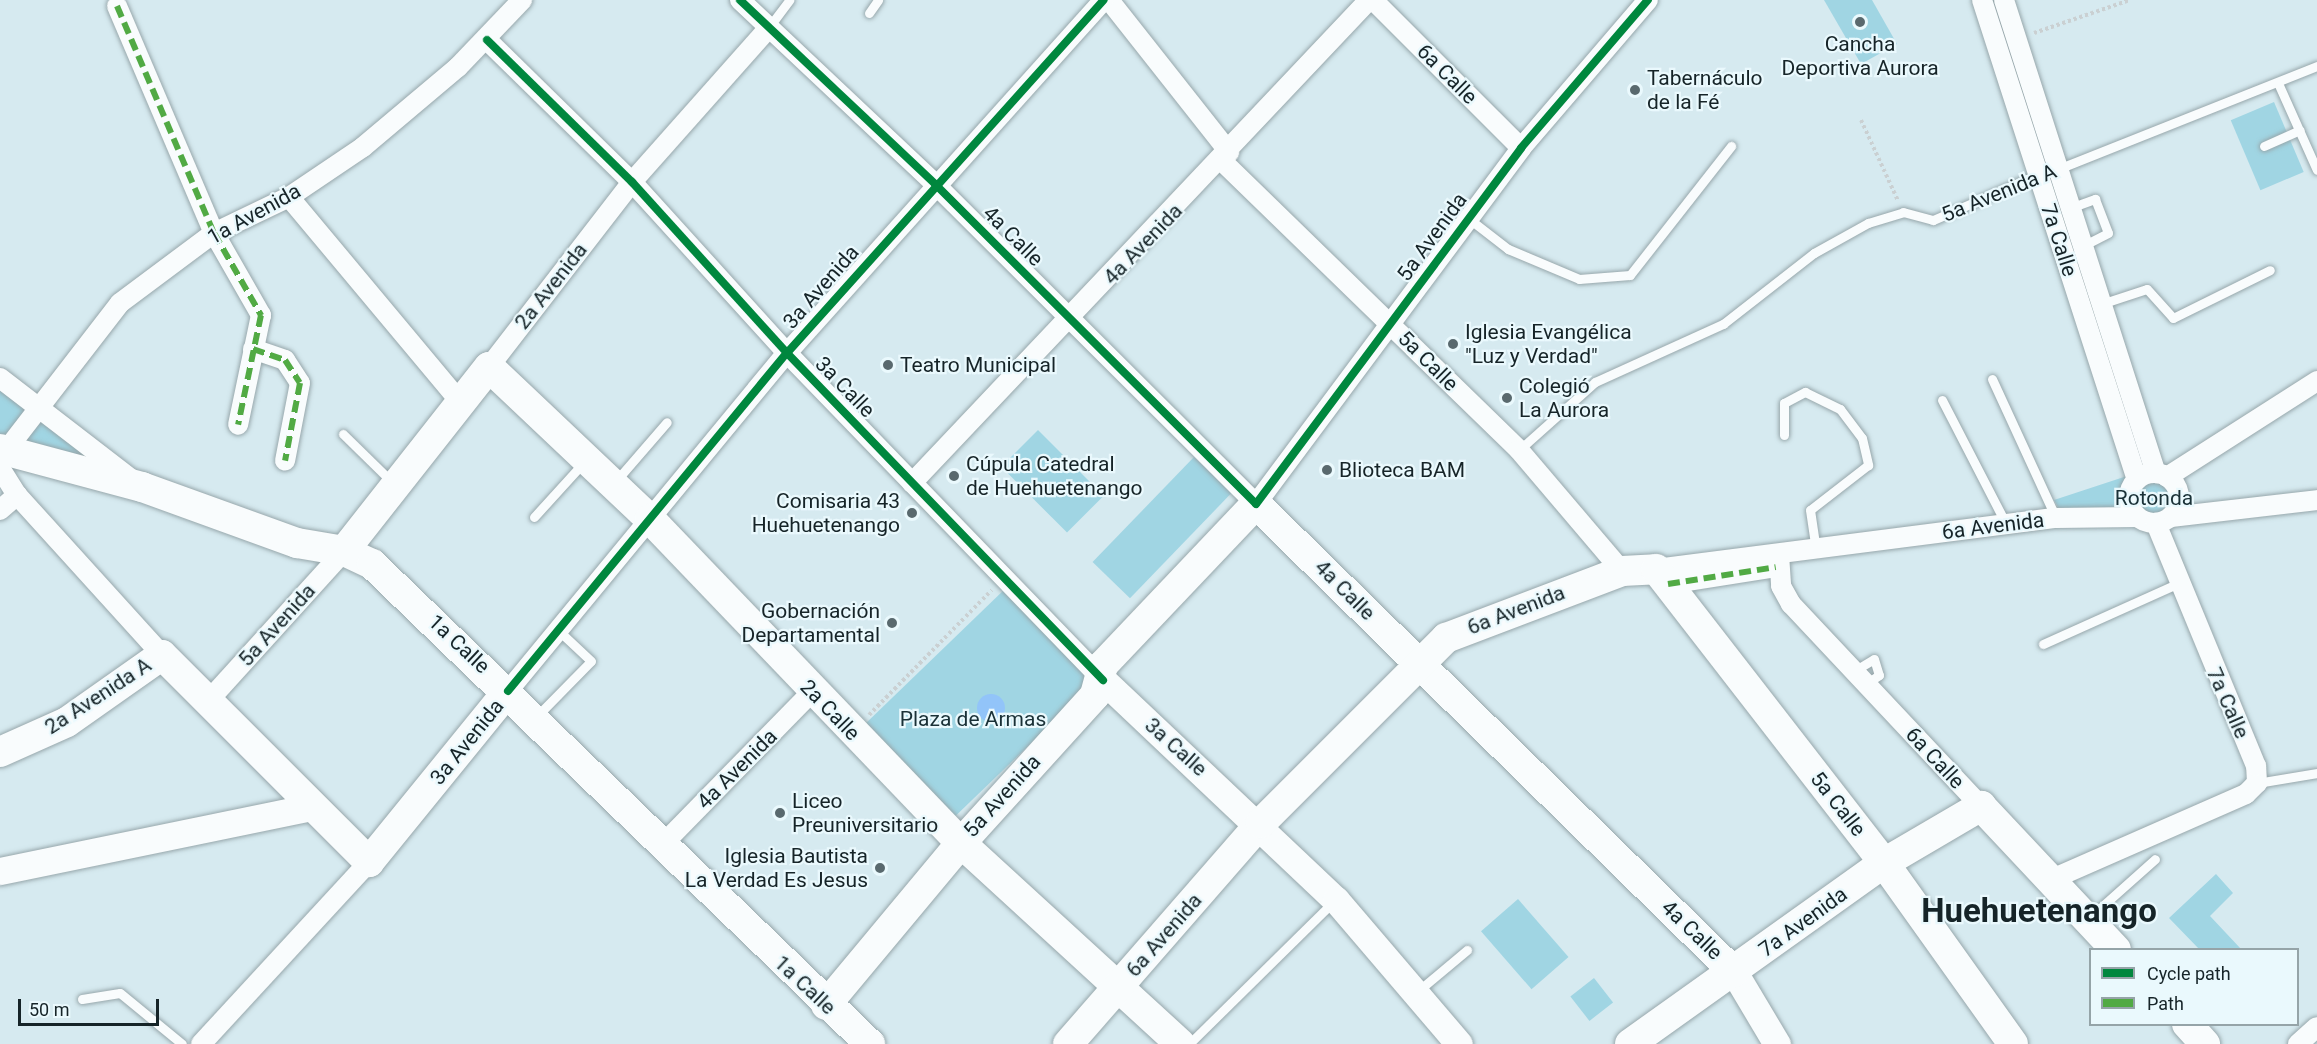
<!DOCTYPE html>
<html>
<head>
<meta charset="utf-8">
<style>
  body { margin:0 }
  #map { position:relative; width:2317px; height:1044px; overflow:hidden; background:#d6eaf0; font-family:Roboto,sans-serif }
  div>[style] { position:absolute }
  [style*='--x'] { left:calc(var(--x)*1px); top:calc(var(--y)*1px); width:calc(var(--w)*1px); rotate:calc(var(--a)*1deg) }
  .green>* { inset:0; background:#a0d5e3; transform-origin:0 0 }
  .round { border-radius:50% }
  .water>* { inset:0; background:#92c4f9 }
  .path>* { height:4px; margin-top:-2px; transform-origin:0; background:repeating-linear-gradient(90deg,#cad0d2 0 3px,transparent 0 6px) }
  .roads { filter:drop-shadow(0 0 2px #97a7ab) drop-shadow(0 0 2px #97a7ab) }
  .lane>* { height:9px; margin:-4.5px; padding:0 4.5px; transform-origin:4.5px; border-radius:4.5px; background:#f9fcfd }
  .street>* { height:20px; margin:-10px; padding:0 10px; transform-origin:10px; border-radius:10px; background:#f9fcfd }
  .street>.ring { margin:-10px; padding:0; box-sizing:content-box; background:none; border:20px solid #f9fcfd; border-radius:50% }
  .secondary>* { height:27px; margin:-13.5px; padding:0 13.5px; transform-origin:13.5px; border-radius:13.5px; background:#f9fcfd }
  .primary>* { height:30px; margin:-15px; padding:0 15px; transform-origin:15px; border-radius:15px; background:#f9fcfd }
  .quiet>* { height:6px; margin-top:-3px; transform-origin:0; background:repeating-linear-gradient(90deg,#51aa44 0 12px,transparent 0 18px) }
  .cycleway>* { height:8px; margin:-4px; padding:0 4px; transform-origin:4px; border-radius:4px; background:#00873e }
  .dots>* { width:16px; height:16px; translate:-50% -50%; box-sizing:border-box; border:3px solid #eaf9fd; border-radius:50% }
  span { translate:-50% -50%; white-space:nowrap; text-align:center; line-height:1.15; -webkit-text-stroke:4.5px #eaf9fd; paint-order:stroke }
  .poi-label { font-size:21px; color:#162428 }
  .left { translate:0 -50%; text-align:left }
  .right { translate:-100% -50%; text-align:right }
  .street-label { font-size:21px; color:#162428 }
  .park-label { font-size:21px; color:#1a3137 }
  .town-label { font-size:33px; color:#162428; font-weight:700 }
  .legend { position:absolute; left:2089px; top:948px; width:210px; height:78px; box-sizing:border-box; background:#eaf9fd; border:2px solid #95a4a8; margin:0; padding:8px 10px; list-style:none; font-size:18px; color:#162428 }
  .legend li { display:flex; align-items:center; gap:12px; height:30px }
  .legend b { width:30px; border:2px solid #95a4a8 }
  .scale { position:absolute; left:18px; top:999px; width:141px; height:27px; box-sizing:border-box; border:3px solid #162428; border-top:0; padding-left:8px; font-size:18px; line-height:21px; white-space:nowrap; color:#162428; -webkit-text-stroke:4px #eaf9fd; paint-order:stroke }
</style>
</head>
<body>
<div id="map">
  <div class="green">
    <i style="clip-path:polygon(1824px 0,1872px 0,1897px 44px,1861px 64px)"></i>
    <i style="left:2274px;top:102px;width:76px;height:47px;rotate:67deg"></i>
    <i style="clip-path:polygon(0 380px,38px 408px,0 448px)"></i>
    <i style="clip-path:polygon(39px 409px,139px 485px,12px 449px)"></i>
    <i style="left:1038px;top:430px;width:93px;height:52px;rotate:45deg"></i>
    <i style="left:1194px;top:457px;width:52px;height:146px;rotate:44deg"></i>
    <i class="round" style="left:2130px;top:474px;width:48px;height:48px"></i>
    <i style="clip-path:polygon(2127px 476px,2119px 494px,2122px 509px,2062px 514px,2054px 500px)"></i>
    <i style="left:1007px;top:587px;width:129px;height:202px;rotate:46deg"></i>
    <i style="clip-path:polygon(2216px 874px,2233px 893px,2210px 916px,2241px 949px,2199px 949px,2169px 918px)"></i>
    <i style="left:1518px;top:899px;width:77px;height:49px;rotate:49deg"></i>
    <i style="left:1594px;top:978px;width:31px;height:30px;rotate:52deg"></i>
  </div>
  <div class="water">
    <i class="round" style="left:977px;top:694px;width:28px;height:28px"></i>
  </div>
  <div class="path">
    <i style="--x:2034;--y:33;--w:102;--a:-19"></i>
    <i style="--x:1861;--y:120;--w:89;--a:65.4"></i>
    <i style="--x:869;--y:715;--w:175;--a:-45.5"></i>
  </div>
  <div class="roads">
    <div class="lane">
      <i style="--x:869;--y:13;--w:16;--a:-55"></i>
      <i style="--x:769;--y:27;--w:34;--a:-53"></i>
      <i style="--x:2278;--y:83;--w:95;--a:65.9"></i>
      <i style="--x:2264;--y:146;--w:39;--a:-24"></i>
      <i style="--x:2058;--y:169;--w:279;--a:-21.7"></i>
      <i style="--x:2070;--y:208;--w:27;--a:-20"></i>
      <i style="--x:2095;--y:199;--w:36;--a:69"></i>
      <i style="--x:2108;--y:233;--w:28;--a:153"></i>
      <i style="--x:1468;--y:218;--w:51;--a:37.8"></i>
      <i style="--x:1508;--y:249;--w:77;--a:22.9"></i>
      <i style="--x:1579;--y:279;--w:51;--a:-4.5"></i>
      <i style="--x:1630;--y:275;--w:164;--a:-51.9"></i>
      <i style="--x:2101;--y:304;--w:48;--a:-18.1"></i>
      <i style="--x:2147;--y:289;--w:39;--a:48"></i>
      <i style="--x:2173;--y:318;--w:108;--a:-26.3"></i>
      <i style="--x:1992;--y:379;--w:153;--a:65.3"></i>
      <i style="--x:1942;--y:400;--w:140;--a:62.7"></i>
      <i style="--x:343;--y:434;--w:70;--a:44.4"></i>
      <i style="--x:1784;--y:435;--w:32;--a:-90"></i>
      <i style="--x:1784;--y:403;--w:24;--a:-28"></i>
      <i style="--x:1805;--y:392;--w:39;--a:26"></i>
      <i style="--x:1840;--y:409;--w:36;--a:53"></i>
      <i style="--x:1862;--y:438;--w:28;--a:77"></i>
      <i style="--x:1868;--y:465;--w:73;--a:142.2"></i>
      <i style="--x:1810;--y:510;--w:40;--a:81.5"></i>
      <i style="--x:1519;--y:450;--w:102;--a:-41.8"></i>
      <i style="--x:1595;--y:382;--w:141;--a:-24.4"></i>
      <i style="--x:1723;--y:324;--w:115;--a:-38"></i>
      <i style="--x:1814;--y:253;--w:62;--a:-29.1"></i>
      <i style="--x:1868;--y:223;--w:37;--a:-17"></i>
      <i style="--x:1903;--y:212;--w:31;--a:15"></i>
      <i style="--x:1933;--y:220;--w:116;--a:-23.5"></i>
      <i style="--x:615;--y:482;--w:79;--a:-49.1"></i>
      <i style="--x:534;--y:517;--w:76;--a:-47.7"></i>
      <i style="--x:2043;--y:644;--w:149;--a:-24.2"></i>
      <i style="--x:1854;--y:671;--w:23;--a:-31"></i>
      <i style="--x:1874;--y:659;--w:17;--a:73"></i>
      <i style="--x:1879;--y:675;--w:16;--a:145"></i>
      <i style="--x:536;--y:717;--w:78;--a:-45.5"></i>
      <i style="--x:591;--y:661;--w:42;--a:-136.9"></i>
      <i style="--x:2257;--y:783;--w:61;--a:-9.5"></i>
      <i style="--x:2090;--y:917;--w:87;--a:-41.7"></i>
      <i style="--x:1418;--y:991;--w:64;--a:-39.9"></i>
      <i style="--x:82;--y:999;--w:38;--a:-9"></i>
      <i style="--x:120;--y:993;--w:80;--a:39.4"></i>
      <i style="--x:1189;--y:1044;--w:204;--a:-44.6"></i>
    </div>
    <div class="street">
      <i style="--x:740;--y:0;--w:268;--a:43.3"></i>
      <i style="--x:935;--y:184;--w:453;--a:44.9"></i>
      <i style="--x:1256;--y:504;--w:444;--a:-53.3"></i>
      <i style="--x:1521;--y:148;--w:195;--a:-49.4"></i>
      <i style="--x:1109;--y:0;--w:194;--a:51.7"></i>
      <i style="--x:1373;--y:0;--w:209;--a:45"></i>
      <i style="--x:1982;--y:0;--w:504;--a:72.1"></i>
      <i style="--x:2004;--y:0;--w:497;--a:72.2"></i>
      <i style="--x:117;--y:6;--w:247;--a:66.9"></i>
      <i style="--x:214;--y:233;--w:95;--a:60.2"></i>
      <i style="--x:261;--y:315;--w:112;--a:101.8"></i>
      <i style="--x:487;--y:40;--w:203;--a:44.4"></i>
      <i style="--x:632;--y:182;--w:231;--a:47.8"></i>
      <i style="--x:787;--y:353;--w:455;--a:46"></i>
      <i style="--x:1222;--y:161;--w:414;--a:44.2"></i>
      <i style="--x:1519;--y:450;--w:159;--a:49.6"></i>
      <i style="--x:289;--y:197;--w:265;--a:50.1"></i>
      <i style="--x:253;--y:349;--w:34;--a:19"></i>
      <i style="--x:285;--y:360;--w:27;--a:57"></i>
      <i style="--x:300;--y:383;--w:79;--a:100.9"></i>
      <i style="--x:489;--y:367;--w:234;--a:-52.3"></i>
      <i style="--x:632;--y:182;--w:205;--a:-48.4"></i>
      <i style="--x:0;--y:378;--w:165;--a:37.6"></i>
      <i style="--x:8;--y:448;--w:183;--a:-52.3"></i>
      <i style="--x:120;--y:303;--w:117;--a:-36.7"></i>
      <i style="--x:214;--y:233;--w:83;--a:-25.6"></i>
      <i style="--x:289;--y:197;--w:89;--a:-34"></i>
      <i style="--x:363;--y:147;--w:124;--a:-40.1"></i>
      <i style="--x:458;--y:67;--w:93;--a:-46.3"></i>
      <i style="--x:0;--y:468;--w:32;--a:58"></i>
      <i style="--x:17;--y:495;--w:216;--a:47.8"></i>
      <i class="ring" style="left:2129px;top:473px;width:30px;height:30px"></i>
      <i style="--x:2167;--y:477;--w:178;--a:-32.6"></i>
      <i style="--x:912;--y:483;--w:665;--a:-46.58"></i>
      <i style="--x:0;--y:510;--w:23;--a:-41"></i>
      <i style="--x:2171;--y:517;--w:147;--a:-6.6"></i>
      <i style="--x:1779;--y:555;--w:31;--a:86"></i>
      <i style="--x:1781;--y:586;--w:21;--a:61"></i>
      <i style="--x:1791;--y:604;--w:277;--a:46.8"></i>
      <i style="--x:1656;--y:569;--w:403;--a:-7.3"></i>
      <i style="--x:2056;--y:518;--w:81;--a:-0.7"></i>
      <i style="--x:1668;--y:584;--w:109;--a:-8.9"></i>
      <i style="--x:508;--y:691;--w:438;--a:-50.5"></i>
      <i style="--x:787;--y:353;--w:474;--a:-48.1"></i>
      <i style="--x:209;--y:700;--w:201;--a:-47.8"></i>
      <i style="--x:661;--y:846;--w:216;--a:-45.6"></i>
      <i style="--x:2050;--y:880;--w:214;--a:-23.7"></i>
      <i style="--x:2246;--y:794;--w:16;--a:-45"></i>
      <i style="--x:2257;--y:783;--w:17;--a:-93"></i>
      <i style="--x:2256;--y:766;--w:263;--a:-112.4"></i>
      <i style="--x:201;--y:1044;--w:248;--a:-47.3"></i>
      <i style="--x:2298;--y:1044;--w:25;--a:-42"></i>
    </div>
    <div class="secondary">
      <i style="--x:1103;--y:680;--w:320;--a:43.4"></i>
      <i style="--x:1336;--y:900;--w:189;--a:49.5"></i>
      <i style="--x:0;--y:871;--w:318;--a:-11.6"></i>
      <i style="--x:1734;--y:972;--w:84;--a:59.2"></i>
    </div>
    <div class="primary">
      <i style="--x:0;--y:449;--w:147;--a:15"></i>
      <i style="--x:142;--y:487;--w:165;--a:19.9"></i>
      <i style="--x:297;--y:543;--w:48;--a:9.7"></i>
      <i style="--x:344;--y:551;--w:31;--a:25"></i>
      <i style="--x:372;--y:564;--w:692;--a:43.95"></i>
      <i style="--x:344;--y:551;--w:234;--a:-51.8"></i>
      <i style="--x:489;--y:367;--w:221;--a:43.4"></i>
      <i style="--x:650;--y:519;--w:449;--a:46.2"></i>
      <i style="--x:961;--y:843;--w:297;--a:42.5"></i>
      <i style="--x:0;--y:752;--w:73;--a:-24.1"></i>
      <i style="--x:67;--y:722;--w:116;--a:-35.2"></i>
      <i style="--x:162;--y:655;--w:293;--a:45"></i>
      <i style="--x:369;--y:862;--w:220;--a:-50.9"></i>
      <i style="--x:826;--y:1005;--w:211;--a:-50.2"></i>
      <i style="--x:961;--y:843;--w:200;--a:-47.8"></i>
      <i style="--x:1095;--y:695;--w:31;--a:-75"></i>
      <i style="--x:1103;--y:665;--w:222;--a:-46.5"></i>
      <i style="--x:1256;--y:504;--w:669;--a:44.39"></i>
      <i style="--x:2187;--y:1024;--w:27;--a:48"></i>
      <i style="--x:1068;--y:1044;--w:293;--a:-48.9"></i>
      <i style="--x:1261;--y:823;--w:262;--a:-45"></i>
      <i style="--x:1446;--y:638;--w:188;--a:-20.8"></i>
      <i style="--x:1622;--y:571;--w:34;--a:-3"></i>
      <i style="--x:1656;--y:569;--w:372;--a:52.2"></i>
      <i style="--x:1884;--y:863;--w:222;--a:54.5"></i>
      <i style="--x:1630;--y:1044;--w:312;--a:-35.5"></i>
      <i style="--x:1884;--y:863;--w:113;--a:-30.4"></i>
      <i style="--x:1981;--y:806;--w:197;--a:46.8"></i>
    </div>
  </div>
  <div class="quiet">
    <i style="--x:117;--y:6;--w:247;--a:66.9"></i>
    <i style="--x:214;--y:233;--w:95;--a:60.2"></i>
    <i style="--x:261;--y:315;--w:112;--a:101.8"></i>
    <i style="--x:253;--y:349;--w:34;--a:19"></i>
    <i style="--x:285;--y:360;--w:27;--a:57"></i>
    <i style="--x:300;--y:383;--w:79;--a:100.9"></i>
    <i style="--x:1668;--y:584;--w:109;--a:-8.9"></i>
  </div>
  <div class="cycleway">
    <i style="--x:740;--y:0;--w:268;--a:43.3"></i>
    <i style="--x:935;--y:184;--w:453;--a:44.9"></i>
    <i style="--x:1256;--y:504;--w:444;--a:-53.3"></i>
    <i style="--x:1521;--y:148;--w:195;--a:-49.4"></i>
    <i style="--x:487;--y:40;--w:203;--a:44.4"></i>
    <i style="--x:632;--y:182;--w:231;--a:47.8"></i>
    <i style="--x:787;--y:353;--w:455;--a:46"></i>
    <i style="--x:508;--y:691;--w:438;--a:-50.5"></i>
    <i style="--x:787;--y:353;--w:474;--a:-48.1"></i>
  </div>
  <div class="dots">
    <i style="left:1860px;top:22px;background:#59696e"></i>
    <i style="left:1635px;top:90px;background:#59696e"></i>
    <i style="left:1453px;top:344px;background:#59696e"></i>
    <i style="left:888px;top:365px;background:#59696e"></i>
    <i style="left:1507px;top:398px;background:#59696e"></i>
    <i style="left:1327px;top:470px;background:#59696e"></i>
    <i style="left:954px;top:476px;background:#59696e"></i>
    <i style="left:912px;top:513px;background:#59696e"></i>
    <i style="left:892px;top:623px;background:#59696e"></i>
    <i style="left:780px;top:813px;background:#59696e"></i>
    <i style="left:880px;top:868px;background:#59696e"></i>
  </div>
  <div class="poi-label">
    <span style="left:1860px;top:56px">Cancha<br>Deportiva Aurora</span>
    <span class="left" style="left:1647px;top:90px">Tabernáculo<br>de la Fé</span>
    <span class="left" style="left:1465px;top:344px">Iglesia Evangélica<br>"Luz y Verdad"</span>
    <span class="left" style="left:900px;top:365px">Teatro Municipal</span>
    <span class="left" style="left:1519px;top:398px">Colegió<br>La Aurora</span>
    <span class="left" style="left:966px;top:476px">Cúpula Catedral<br>de Huehuetenango</span>
    <span class="left" style="left:1339px;top:470px">Blioteca BAM</span>
    <span class="right" style="left:900px;top:513px">Comisaria 43<br>Huehuetenango</span>
    <span class="right" style="left:880px;top:623px">Gobernación<br>Departamental</span>
    <span class="left" style="left:792px;top:813px">Liceo<br>Preuniversitario</span>
    <span class="right" style="left:868px;top:868px">Iglesia Bautista<br>La Verdad Es Jesus</span>
  </div>
  <div class="street-label">
    <span style="left:1447px;top:74px;rotate:45deg">6a Calle</span>
    <span style="left:1999px;top:193px;rotate:-22deg">5a Avenida A</span>
    <span style="left:254px;top:214px;rotate:-29deg">1a Avenida</span>
    <span style="left:1013px;top:236px;rotate:45deg">4a Calle</span>
    <span style="left:1432px;top:237px;rotate:-54deg">5a Avenida</span>
    <span style="left:2059px;top:240px;rotate:72deg">7a Calle</span>
    <span style="left:1143px;top:244px;rotate:-46deg">4a Avenida</span>
    <span style="left:551px;top:286px;rotate:-52deg">2a Avenida</span>
    <span style="left:821px;top:287px;rotate:-49deg">3a Avenida</span>
    <span style="left:1428px;top:361px;rotate:45deg">5a Calle</span>
    <span style="left:845px;top:387px;rotate:46deg">3a Calle</span>
    <span style="left:1993px;top:526px;rotate:-7deg">6a Avenida</span>
    <span style="left:1345px;top:590px;rotate:45deg">4a Calle</span>
    <span style="left:1516px;top:610px;rotate:-21deg">6a Avenida</span>
    <span style="left:277px;top:625px;rotate:-48deg">5a Avenida</span>
    <span style="left:459px;top:644px;rotate:43deg">1a Calle</span>
    <span style="left:98px;top:696px;rotate:-33deg">2a Avenida A</span>
    <span style="left:2228px;top:703px;rotate:66deg">7a Calle</span>
    <span style="left:830px;top:710px;rotate:46deg">2a Calle</span>
    <span style="left:467px;top:742px;rotate:-51deg">3a Avenida</span>
    <span style="left:1176px;top:747px;rotate:42deg">3a Calle</span>
    <span style="left:1935px;top:758px;rotate:47deg">6a Calle</span>
    <span style="left:737px;top:769px;rotate:-45deg">4a Avenida</span>
    <span style="left:1002px;top:796px;rotate:-48deg">5a Avenida</span>
    <span style="left:1838px;top:804px;rotate:52deg">5a Calle</span>
    <span style="left:1803px;top:922px;rotate:-36deg">7a Avenida</span>
    <span style="left:1692px;top:930px;rotate:44deg">4a Calle</span>
    <span style="left:1164px;top:935px;rotate:-49deg">6a Avenida</span>
    <span style="left:805px;top:985px;rotate:43deg">1a Calle</span>
  </div>
  <div class="park-label">
    <span style="left:2154px;top:498px">Rotonda</span>
    <span style="left:973px;top:719px">Plaza de Armas</span>
  </div>
  <div class="town-label">
    <span style="left:2039px;top:911px">Huehuetenango</span>
  </div>
  <ul class="legend">
  <li><b style="height:8px;background:#00873e"></b>Cycle path</li>
  <li><b style="height:8px;background:#51aa44"></b>Path</li>
  </ul>
  <div class="scale">50 m</div>
</div>
</body>
</html>
